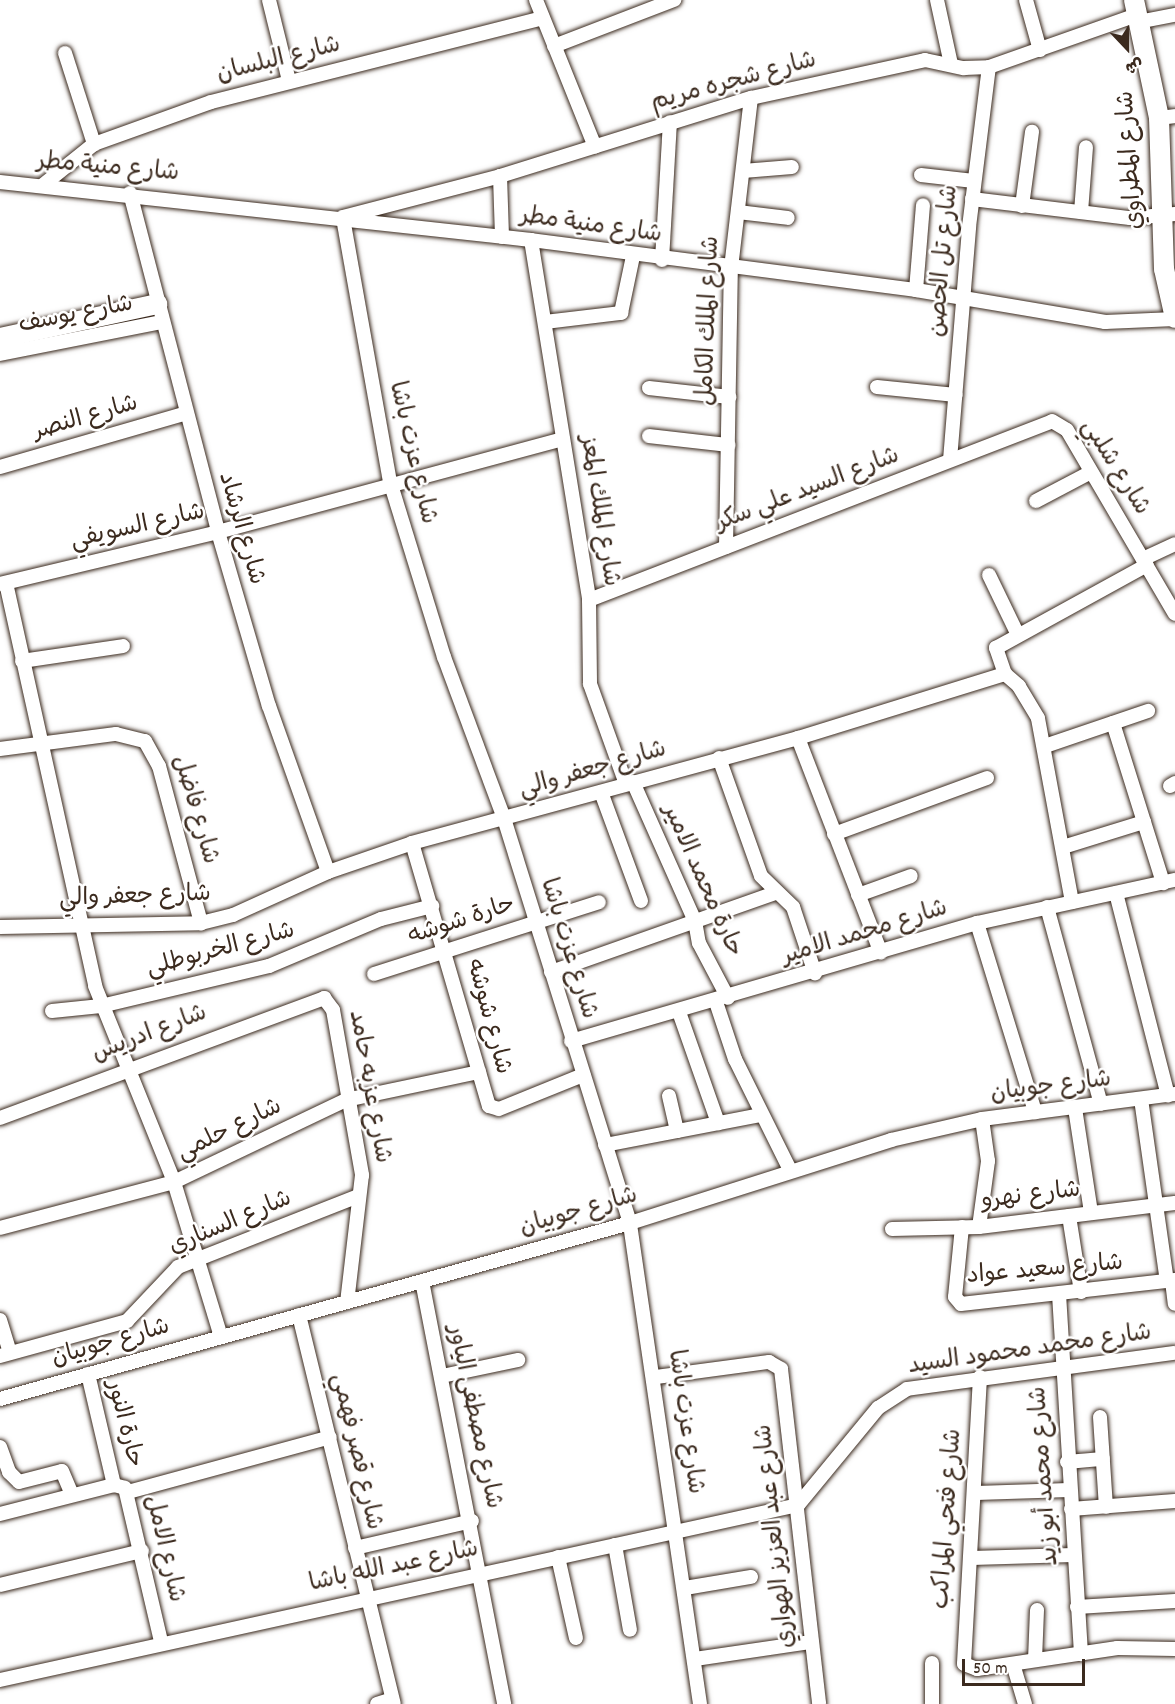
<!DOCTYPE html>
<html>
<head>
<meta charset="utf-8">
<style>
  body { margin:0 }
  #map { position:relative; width:1175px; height:1704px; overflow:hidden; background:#fff; font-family:Dekko,"Playpen Sans Arabic",sans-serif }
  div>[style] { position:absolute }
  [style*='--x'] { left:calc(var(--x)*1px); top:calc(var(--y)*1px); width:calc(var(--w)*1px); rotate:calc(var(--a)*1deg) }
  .roads { filter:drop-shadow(0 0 2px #3b2a1e) drop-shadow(0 0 2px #3b2a1e) }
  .street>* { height:14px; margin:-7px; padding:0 7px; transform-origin:7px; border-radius:7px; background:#fff }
  .secondary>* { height:20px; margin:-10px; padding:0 10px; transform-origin:10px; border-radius:10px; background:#fff }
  span { translate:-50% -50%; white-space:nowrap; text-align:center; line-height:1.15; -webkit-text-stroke:5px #fff; paint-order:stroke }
  .street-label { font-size:24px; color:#3b2a1e }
  .north { position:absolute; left:1097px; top:18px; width:60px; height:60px; -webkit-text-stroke:4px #fff; paint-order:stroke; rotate:158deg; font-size:16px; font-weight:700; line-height:24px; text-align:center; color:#3b2a1e }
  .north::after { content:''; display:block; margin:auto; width:21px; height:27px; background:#3b2a1e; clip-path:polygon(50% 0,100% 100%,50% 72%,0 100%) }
  .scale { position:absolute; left:962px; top:1659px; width:123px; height:27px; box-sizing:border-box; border:3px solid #3b2a1e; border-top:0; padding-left:8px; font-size:18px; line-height:21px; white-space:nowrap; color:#3b2a1e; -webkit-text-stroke:4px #fff; paint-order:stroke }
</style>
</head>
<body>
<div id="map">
  <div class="roads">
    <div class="street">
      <i style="--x:269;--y:0;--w:83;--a:76.1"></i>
      <i style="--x:536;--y:0;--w:158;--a:68.1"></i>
      <i style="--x:937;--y:0;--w:66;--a:77.7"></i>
      <i style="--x:1026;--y:0;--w:52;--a:74.4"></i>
      <i style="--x:1138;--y:22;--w:38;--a:-11"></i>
      <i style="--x:554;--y:46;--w:129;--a:-21"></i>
      <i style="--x:65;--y:53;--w:96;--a:72.3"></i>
      <i style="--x:1159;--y:118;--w:16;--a:-7"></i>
      <i style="--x:743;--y:171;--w:49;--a:-4.7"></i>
      <i style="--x:921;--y:175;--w:53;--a:6.5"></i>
      <i style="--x:500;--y:176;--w:61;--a:88.1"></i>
      <i style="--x:0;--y:182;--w:534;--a:6.23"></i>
      <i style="--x:531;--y:240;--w:388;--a:7.4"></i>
      <i style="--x:916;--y:290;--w:192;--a:9.6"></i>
      <i style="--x:1105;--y:322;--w:70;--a:-2.5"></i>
      <i style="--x:43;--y:185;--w:65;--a:-38.8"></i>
      <i style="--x:94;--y:144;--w:124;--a:-19.7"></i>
      <i style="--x:211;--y:102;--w:342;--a:-14.2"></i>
      <i style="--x:130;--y:193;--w:350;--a:75.4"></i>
      <i style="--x:218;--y:532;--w:181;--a:73.7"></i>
      <i style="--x:269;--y:706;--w:176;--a:70.4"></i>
      <i style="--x:972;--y:199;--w:159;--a:6.9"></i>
      <i style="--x:1130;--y:218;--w:45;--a:-5.1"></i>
      <i style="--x:1022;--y:206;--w:75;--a:-82.3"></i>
      <i style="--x:738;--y:212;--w:50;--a:6.8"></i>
      <i style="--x:1081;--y:212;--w:65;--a:-85.6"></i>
      <i style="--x:531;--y:240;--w:365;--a:80.8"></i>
      <i style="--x:589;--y:600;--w:84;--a:89.3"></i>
      <i style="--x:590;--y:684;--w:106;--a:70.2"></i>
      <i style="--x:662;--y:260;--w:138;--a:-86.7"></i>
      <i style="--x:916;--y:290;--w:85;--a:-85.3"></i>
      <i style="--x:545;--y:322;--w:77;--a:-6.8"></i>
      <i style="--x:621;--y:313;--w:58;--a:-78.1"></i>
      <i style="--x:0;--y:354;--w:164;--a:-11.2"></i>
      <i style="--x:877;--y:387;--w:79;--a:5.8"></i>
      <i style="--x:649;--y:388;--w:81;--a:6.4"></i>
      <i style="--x:649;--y:436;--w:80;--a:6.5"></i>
      <i style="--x:950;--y:460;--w:234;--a:-85.3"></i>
      <i style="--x:969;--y:227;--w:161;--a:-82.9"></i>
      <i style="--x:0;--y:467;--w:191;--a:-16.1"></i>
      <i style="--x:1036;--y:501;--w:62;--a:-27.8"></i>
      <i style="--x:726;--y:547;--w:279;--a:-89"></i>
      <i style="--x:731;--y:268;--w:171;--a:-83.3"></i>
      <i style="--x:1143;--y:559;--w:35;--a:-25"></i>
      <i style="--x:989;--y:575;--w:64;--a:64.2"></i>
      <i style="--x:6;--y:583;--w:413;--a:77.5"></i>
      <i style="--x:95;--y:986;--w:211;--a:68"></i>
      <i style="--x:174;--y:1182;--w:162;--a:73.1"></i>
      <i style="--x:0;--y:584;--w:224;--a:-13.4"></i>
      <i style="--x:218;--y:532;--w:357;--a:-15.1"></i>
      <i style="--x:589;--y:600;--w:496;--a:-21.1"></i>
      <i style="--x:1052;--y:421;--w:17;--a:31"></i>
      <i style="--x:1067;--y:430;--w:213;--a:59.6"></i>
      <i style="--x:22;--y:661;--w:102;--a:-8.4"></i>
      <i style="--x:1113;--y:723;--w:168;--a:72.6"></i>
      <i style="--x:798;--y:738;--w:230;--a:68.9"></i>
      <i style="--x:1045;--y:746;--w:109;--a:-18.8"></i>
      <i style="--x:0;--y:749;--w:117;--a:-7.4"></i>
      <i style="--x:116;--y:734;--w:30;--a:14"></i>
      <i style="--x:145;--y:741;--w:29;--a:61"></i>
      <i style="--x:159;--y:766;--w:163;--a:75"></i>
      <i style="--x:719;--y:758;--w:125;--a:70.4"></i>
      <i style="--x:761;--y:876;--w:45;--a:44.1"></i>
      <i style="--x:793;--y:907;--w:70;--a:71.6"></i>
      <i style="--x:633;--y:782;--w:152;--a:66"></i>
      <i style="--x:695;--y:921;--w:22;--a:80"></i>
      <i style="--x:699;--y:943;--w:62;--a:62.2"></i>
      <i style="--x:1170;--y:786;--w:6;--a:-31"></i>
      <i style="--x:601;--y:792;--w:116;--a:69.8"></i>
      <i style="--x:834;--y:834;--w:163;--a:-20.1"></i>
      <i style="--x:412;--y:843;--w:274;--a:73.7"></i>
      <i style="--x:489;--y:1106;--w:10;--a:17"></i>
      <i style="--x:499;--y:1109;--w:91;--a:-22"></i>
      <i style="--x:1063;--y:847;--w:85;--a:-17.2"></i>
      <i style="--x:1116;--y:893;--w:209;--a:75.6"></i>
      <i style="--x:858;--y:895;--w:56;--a:-19.7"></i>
      <i style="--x:1072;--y:902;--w:187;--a:-100.5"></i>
      <i style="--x:1038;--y:718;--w:37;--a:-121"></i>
      <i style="--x:1019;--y:686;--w:18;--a:-139"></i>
      <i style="--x:1005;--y:674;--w:28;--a:-109"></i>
      <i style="--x:996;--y:648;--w:172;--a:-28.8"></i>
      <i style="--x:1047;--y:907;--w:204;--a:74.7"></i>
      <i style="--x:977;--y:923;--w:198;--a:72.9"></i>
      <i style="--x:0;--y:927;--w:201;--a:-1.1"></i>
      <i style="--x:201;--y:923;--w:33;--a:-14"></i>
      <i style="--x:233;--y:915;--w:104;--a:-24.4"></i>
      <i style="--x:328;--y:872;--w:89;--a:-19"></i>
      <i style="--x:412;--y:843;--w:400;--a:-15.2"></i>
      <i style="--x:798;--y:738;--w:217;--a:-17.2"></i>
      <i style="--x:551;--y:972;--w:238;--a:-19.4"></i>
      <i style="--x:374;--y:974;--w:236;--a:-17.7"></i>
      <i style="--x:716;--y:1002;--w:60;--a:71.6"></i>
      <i style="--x:735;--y:1059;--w:124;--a:63.6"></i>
      <i style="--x:52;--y:1011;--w:49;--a:-5.8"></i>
      <i style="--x:101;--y:1006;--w:173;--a:-13.4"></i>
      <i style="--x:269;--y:966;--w:121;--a:-22.8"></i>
      <i style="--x:381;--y:919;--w:53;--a:-14.3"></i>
      <i style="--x:679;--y:1012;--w:118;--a:70.6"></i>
      <i style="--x:571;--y:1041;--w:423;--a:-16.2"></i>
      <i style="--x:977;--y:923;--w:203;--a:-12.3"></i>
      <i style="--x:669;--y:1096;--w:36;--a:77"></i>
      <i style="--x:1141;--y:1099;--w:184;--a:81.9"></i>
      <i style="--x:1075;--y:1108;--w:106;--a:81.3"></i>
      <i style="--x:0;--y:1118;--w:346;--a:-20.3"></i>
      <i style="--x:324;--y:998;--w:15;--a:53"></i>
      <i style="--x:333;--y:1010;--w:168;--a:80"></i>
      <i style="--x:362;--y:1175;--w:128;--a:96.7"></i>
      <i style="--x:605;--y:1145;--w:159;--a:-10.9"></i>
      <i style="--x:1069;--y:1216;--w:77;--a:81"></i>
      <i style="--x:962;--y:1227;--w:70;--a:95.7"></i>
      <i style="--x:955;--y:1297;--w:9;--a:49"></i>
      <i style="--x:961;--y:1304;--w:215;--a:-6.4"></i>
      <i style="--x:979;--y:1227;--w:67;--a:-82.2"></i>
      <i style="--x:988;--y:1161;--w:42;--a:-98.1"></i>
      <i style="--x:0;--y:1228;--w:180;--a:-14.8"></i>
      <i style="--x:174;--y:1182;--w:191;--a:-25.5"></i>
      <i style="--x:346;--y:1100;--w:136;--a:-11.9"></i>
      <i style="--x:892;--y:1229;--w:87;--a:-1.3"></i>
      <i style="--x:979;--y:1227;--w:197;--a:-7"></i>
      <i style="--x:422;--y:1281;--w:431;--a:79"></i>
      <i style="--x:1172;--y:1281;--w:23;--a:83"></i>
      <i style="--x:1059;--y:1294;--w:361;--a:86.5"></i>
      <i style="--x:299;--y:1315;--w:400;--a:76.3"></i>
      <i style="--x:0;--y:1320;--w:34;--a:73"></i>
      <i style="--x:0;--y:1356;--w:132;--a:-15.4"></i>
      <i style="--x:127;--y:1321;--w:74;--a:-46.6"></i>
      <i style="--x:178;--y:1267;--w:193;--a:-21.5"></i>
      <i style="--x:88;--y:1374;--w:114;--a:76.8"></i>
      <i style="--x:442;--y:1376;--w:78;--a:-11.9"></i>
      <i style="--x:656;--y:1377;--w:114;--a:-7.6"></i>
      <i style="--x:769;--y:1362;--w:14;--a:30"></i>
      <i style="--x:781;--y:1369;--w:337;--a:83.5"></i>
      <i style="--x:980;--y:1377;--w:287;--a:93.2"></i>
      <i style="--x:964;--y:1664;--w:14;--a:21"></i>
      <i style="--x:977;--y:1669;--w:142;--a:-8.5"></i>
      <i style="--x:1117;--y:1648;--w:58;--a:1"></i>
      <i style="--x:0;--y:1399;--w:654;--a:-15.61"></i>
      <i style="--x:630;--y:1223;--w:274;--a:-17.6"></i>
      <i style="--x:891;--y:1140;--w:93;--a:-13"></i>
      <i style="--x:982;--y:1119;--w:195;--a:-7.4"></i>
      <i style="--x:1100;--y:1417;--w:90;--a:86.2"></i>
      <i style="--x:0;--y:1447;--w:27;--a:70"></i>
      <i style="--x:9;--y:1472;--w:14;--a:45"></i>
      <i style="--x:19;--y:1482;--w:44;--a:-14.3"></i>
      <i style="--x:62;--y:1471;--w:26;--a:67"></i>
      <i style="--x:1067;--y:1462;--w:36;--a:-5"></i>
      <i style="--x:128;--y:1492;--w:209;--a:-15.2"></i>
      <i style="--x:976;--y:1493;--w:93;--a:-1.8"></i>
      <i style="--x:1071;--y:1509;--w:104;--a:-4.4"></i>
      <i style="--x:0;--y:1514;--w:118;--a:-14.3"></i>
      <i style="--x:114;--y:1485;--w:11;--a:15"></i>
      <i style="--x:125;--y:1488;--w:157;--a:76.8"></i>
      <i style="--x:615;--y:1545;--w:86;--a:80"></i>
      <i style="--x:355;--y:1548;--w:120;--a:-13"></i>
      <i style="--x:558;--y:1557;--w:83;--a:77.5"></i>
      <i style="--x:972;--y:1558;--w:101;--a:-1.7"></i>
      <i style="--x:0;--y:1585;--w:146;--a:-13.5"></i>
      <i style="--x:685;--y:1588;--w:67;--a:-9.5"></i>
      <i style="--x:1077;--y:1607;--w:98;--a:-3.5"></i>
      <i style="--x:695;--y:1659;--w:116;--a:-8.4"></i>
      <i style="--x:1035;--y:1660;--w:50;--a:-87.7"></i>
      <i style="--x:932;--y:1663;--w:41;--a:90"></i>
      <i style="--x:1013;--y:1664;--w:42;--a:73.3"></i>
      <i style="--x:0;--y:1680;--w:817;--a:-12.37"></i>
      <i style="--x:798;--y:1505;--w:126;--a:-50.5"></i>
      <i style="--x:878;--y:1408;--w:35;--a:-33"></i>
      <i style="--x:907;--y:1389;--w:270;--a:-7.7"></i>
      <i style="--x:377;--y:1704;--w:16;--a:-18"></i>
      <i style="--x:700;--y:1704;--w:486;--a:-98.3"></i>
      <i style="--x:630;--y:1223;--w:421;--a:-107.3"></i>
      <i style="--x:505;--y:821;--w:175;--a:-110.4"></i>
      <i style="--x:444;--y:657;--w:183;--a:-107.1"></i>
      <i style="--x:390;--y:482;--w:269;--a:-100.1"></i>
      <i style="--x:343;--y:217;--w:162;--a:-14.6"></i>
      <i style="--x:500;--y:176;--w:263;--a:-17.3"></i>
      <i style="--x:751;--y:98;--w:178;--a:-12.3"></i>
      <i style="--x:925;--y:60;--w:40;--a:12"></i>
      <i style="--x:964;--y:68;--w:25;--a:-2"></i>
      <i style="--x:989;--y:67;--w:157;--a:-19.4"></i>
    </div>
    <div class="secondary">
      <i style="--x:1134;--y:0;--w:121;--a:78"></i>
      <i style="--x:1159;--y:118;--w:151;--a:88.1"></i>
      <i style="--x:1164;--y:269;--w:50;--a:77.3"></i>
      <i style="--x:0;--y:338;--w:161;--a:-12.2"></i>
    </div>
  </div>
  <div class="street-label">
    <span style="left:279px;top:61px;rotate:-14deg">شارع البلسان</span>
    <span style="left:734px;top:83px;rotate:-15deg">شارع شجره مريم</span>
    <span style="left:1132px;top:160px;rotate:-94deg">شارع المطراوي</span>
    <span style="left:108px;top:169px;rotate:5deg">شارع منية مطر</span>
    <span style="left:591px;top:227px;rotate:8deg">شارع منية مطر</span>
    <span style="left:945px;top:261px;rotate:-85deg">شارع تل الحصن</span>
    <span style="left:76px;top:316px;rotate:-11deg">شارع يوسف</span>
    <span style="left:710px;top:321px;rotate:-88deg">شارع الملك الكامل</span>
    <span style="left:86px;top:419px;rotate:-16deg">شارع النصر</span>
    <span style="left:411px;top:453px;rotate:77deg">شارع عزت باشا</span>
    <span style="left:1114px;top:468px;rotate:58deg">شارع شلبي</span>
    <span style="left:808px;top:491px;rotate:-21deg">شارع السيد علي سكر</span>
    <span style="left:598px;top:511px;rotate:81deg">شارع الملك المعز</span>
    <span style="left:138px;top:528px;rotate:-13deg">شارع السويفي</span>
    <span style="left:240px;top:529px;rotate:74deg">شارع الرشاد</span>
    <span style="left:593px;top:771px;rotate:-16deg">شارع جعفر والي</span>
    <span style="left:194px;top:810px;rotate:74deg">شارع فاضل</span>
    <span style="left:701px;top:881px;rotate:66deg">حارة محمد الامير</span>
    <span style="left:135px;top:898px;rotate:-2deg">شارع جعفر والي</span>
    <span style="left:462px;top:922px;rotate:-18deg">حارة شوشه</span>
    <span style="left:865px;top:934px;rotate:-17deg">شارع محمد الامير</span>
    <span style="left:567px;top:949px;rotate:73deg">شارع عزت باشا</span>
    <span style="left:221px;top:951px;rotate:-15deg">شارع الخربوطلي</span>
    <span style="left:487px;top:1017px;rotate:75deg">شارع شوشه</span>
    <span style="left:150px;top:1035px;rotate:-21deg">شارع ادريس</span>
    <span style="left:368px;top:1087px;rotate:80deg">شارع عزبه حامد</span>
    <span style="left:1051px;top:1088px;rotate:-7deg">شارع جوبيان</span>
    <span style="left:230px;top:1131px;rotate:-26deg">شارع حلمي</span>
    <span style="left:1031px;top:1197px;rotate:-7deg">شارع نهرو</span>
    <span style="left:579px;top:1213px;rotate:-16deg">شارع جوبيان</span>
    <span style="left:231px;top:1224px;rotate:-23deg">شارع السناري</span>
    <span style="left:1045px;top:1271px;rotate:-5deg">شارع سعيد عواد</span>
    <span style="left:111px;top:1344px;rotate:-16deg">شارع جوبيان</span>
    <span style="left:1030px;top:1351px;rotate:-8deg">شارع محمد محمود السيد</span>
    <span style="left:473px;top:1417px;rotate:78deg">شارع مصطفى الياور</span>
    <span style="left:684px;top:1422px;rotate:82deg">شارع عزت باشا</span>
    <span style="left:123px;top:1424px;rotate:76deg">حارة النور</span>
    <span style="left:355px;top:1452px;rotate:77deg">شارع قصر فهمي</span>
    <span style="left:1046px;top:1476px;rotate:-94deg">شارع محمد أبو زيد</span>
    <span style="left:949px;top:1519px;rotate:-86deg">شارع فتحي المراكب</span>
    <span style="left:777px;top:1536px;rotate:-96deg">شارع عبد العزيز الهواري</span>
    <span style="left:163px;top:1549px;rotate:77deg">شارع الامل</span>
    <span style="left:394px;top:1568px;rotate:-12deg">شارع عبد الله باشا</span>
  </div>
  <div class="north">ش</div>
  <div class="scale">50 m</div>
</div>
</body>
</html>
